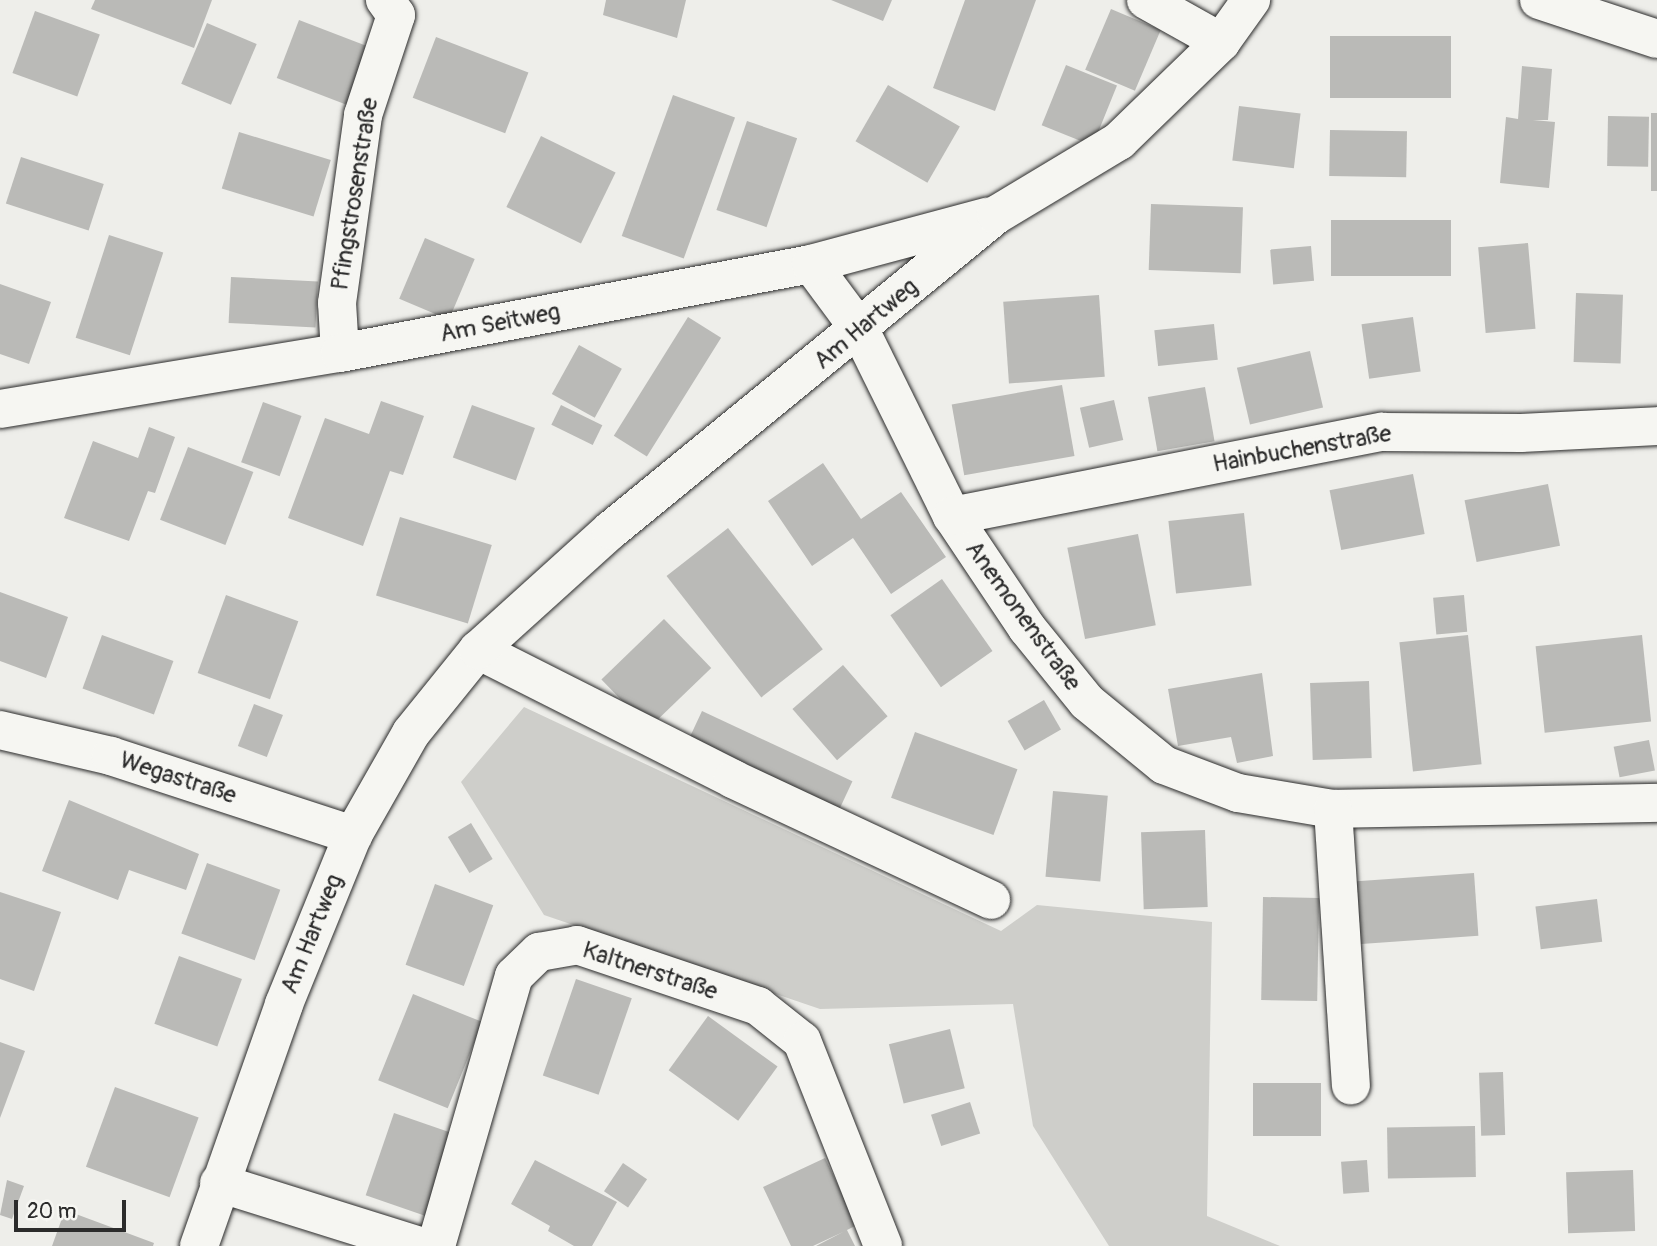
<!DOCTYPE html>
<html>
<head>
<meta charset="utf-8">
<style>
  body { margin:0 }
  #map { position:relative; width:1657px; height:1246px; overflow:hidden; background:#eeeeea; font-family:Pangolin,sans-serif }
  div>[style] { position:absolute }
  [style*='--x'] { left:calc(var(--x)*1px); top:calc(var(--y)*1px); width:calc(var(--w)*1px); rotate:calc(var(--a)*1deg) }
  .green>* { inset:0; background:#cececa }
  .building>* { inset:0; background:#babab7; transform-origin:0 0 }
  .roads { filter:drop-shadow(0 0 2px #2b2b2b) drop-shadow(0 0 2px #2b2b2b) }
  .minor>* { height:38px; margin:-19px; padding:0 19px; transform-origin:19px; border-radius:19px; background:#f6f6f2 }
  span { translate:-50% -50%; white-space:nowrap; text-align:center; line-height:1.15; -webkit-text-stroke:6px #f6f6f2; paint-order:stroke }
  .street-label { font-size:24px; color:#2b2b2b }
  .scale { position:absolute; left:14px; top:1200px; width:112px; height:32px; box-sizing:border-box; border:4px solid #2b2b2b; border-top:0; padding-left:9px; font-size:21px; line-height:24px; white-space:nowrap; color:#2b2b2b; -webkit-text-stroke:5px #f6f6f2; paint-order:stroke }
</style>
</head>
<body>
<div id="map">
  <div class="green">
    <i style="clip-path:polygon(524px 707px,1001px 931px,1037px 905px,1212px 922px,1207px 1216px,1280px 1246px,1109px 1246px,1033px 1126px,1013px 1004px,820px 1009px,544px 915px,461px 782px)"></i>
  </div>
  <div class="building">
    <i style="clip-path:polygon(95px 0,212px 0,194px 48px,91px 9px)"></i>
    <i style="clip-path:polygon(606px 0,686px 0,677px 38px,603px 15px)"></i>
    <i style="clip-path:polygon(831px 0,892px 0,883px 21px)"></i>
    <i style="clip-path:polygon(965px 0,1036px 0,995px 111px,933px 88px)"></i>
    <i style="left:1111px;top:9px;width:54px;height:66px;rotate:23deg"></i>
    <i style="left:35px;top:11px;width:69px;height:66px;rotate:20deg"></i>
    <i style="left:299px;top:20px;width:88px;height:62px;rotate:21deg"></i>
    <i style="left:207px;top:23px;width:54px;height:66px;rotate:23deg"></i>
    <i style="left:1330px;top:36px;width:121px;height:62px"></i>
    <i style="left:436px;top:37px;width:99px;height:65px;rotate:21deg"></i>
    <i style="left:1066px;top:65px;width:55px;height:65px;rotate:22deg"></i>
    <i style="clip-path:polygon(1522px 66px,1552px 69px,1548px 120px,1533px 120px,1555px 122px,1549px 188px,1500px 183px,1506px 117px,1518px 119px)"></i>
    <i style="left:888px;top:85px;width:83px;height:65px;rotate:30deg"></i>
    <i style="left:673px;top:95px;width:66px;height:150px;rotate:20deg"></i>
    <i style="left:1239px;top:106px;width:62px;height:55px;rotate:7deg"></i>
    <i style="left:1651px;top:113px;width:6px;height:78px"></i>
    <i style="left:1608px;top:116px;width:41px;height:50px;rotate:1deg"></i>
    <i style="left:747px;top:121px;width:53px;height:94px;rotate:19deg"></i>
    <i style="left:1330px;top:130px;width:77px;height:46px;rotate:1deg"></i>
    <i style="left:239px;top:132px;width:96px;height:59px;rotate:17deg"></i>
    <i style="left:541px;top:136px;width:83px;height:79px;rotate:26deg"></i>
    <i style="left:21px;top:157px;width:87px;height:49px;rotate:18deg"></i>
    <i style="left:1151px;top:204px;width:92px;height:66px;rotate:2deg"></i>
    <i style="left:1331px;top:220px;width:120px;height:56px"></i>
    <i style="left:109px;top:235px;width:57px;height:108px;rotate:18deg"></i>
    <i style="left:425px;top:238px;width:54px;height:66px;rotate:23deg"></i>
    <i style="left:1528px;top:243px;width:86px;height:50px;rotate:85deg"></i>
    <i style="left:1311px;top:246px;width:35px;height:41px;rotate:85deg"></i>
    <i style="left:231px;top:277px;width:87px;height:46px;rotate:3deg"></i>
    <i style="clip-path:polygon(0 284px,51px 302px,29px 364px,0 354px)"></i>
    <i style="left:1576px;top:293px;width:47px;height:69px;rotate:2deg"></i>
    <i style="left:1099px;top:295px;width:82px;height:96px;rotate:86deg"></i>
    <i style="left:688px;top:317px;width:39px;height:140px;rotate:32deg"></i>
    <i style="left:1413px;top:317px;width:55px;height:52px;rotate:82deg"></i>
    <i style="left:1214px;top:324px;width:36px;height:60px;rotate:84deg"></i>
    <i style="left:579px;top:345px;width:49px;height:56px;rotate:29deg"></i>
    <i style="left:1310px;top:351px;width:58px;height:75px;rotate:77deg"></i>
    <i style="left:1062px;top:385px;width:72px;height:112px;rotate:80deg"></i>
    <i style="left:1205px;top:387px;width:55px;height:58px;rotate:80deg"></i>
    <i style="left:1114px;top:400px;width:41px;height:35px;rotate:77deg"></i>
    <i style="clip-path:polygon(381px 401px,424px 416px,403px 475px,390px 471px,363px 546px,288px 518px,325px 418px,369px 434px)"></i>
    <i style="left:263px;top:402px;width:41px;height:64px;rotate:20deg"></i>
    <i style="left:472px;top:405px;width:67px;height:56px;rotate:20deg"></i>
    <i style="left:561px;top:405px;width:46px;height:22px;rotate:26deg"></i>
    <i style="clip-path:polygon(149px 427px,175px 437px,155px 493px,148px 491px,129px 541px,64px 518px,93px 441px,138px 458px)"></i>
    <i style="left:188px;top:447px;width:70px;height:78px;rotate:21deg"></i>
    <i style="clip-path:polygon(823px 463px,861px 519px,901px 492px,946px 557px,891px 594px,853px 538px,812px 566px,768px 501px)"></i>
    <i style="left:1413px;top:474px;width:61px;height:85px;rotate:79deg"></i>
    <i style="left:1548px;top:484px;width:63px;height:85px;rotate:79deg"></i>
    <i style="left:1244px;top:513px;width:73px;height:76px;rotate:84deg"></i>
    <i style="left:400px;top:517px;width:96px;height:82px;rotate:17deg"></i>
    <i style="left:728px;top:528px;width:154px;height:78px;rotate:52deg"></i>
    <i style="left:1138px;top:534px;width:93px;height:72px;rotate:79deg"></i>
    <i style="left:942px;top:579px;width:88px;height:63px;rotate:55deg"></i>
    <i style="clip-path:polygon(0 592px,68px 617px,46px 678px,0 661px)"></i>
    <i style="left:226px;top:595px;width:77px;height:83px;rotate:20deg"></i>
    <i style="left:1464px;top:595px;width:37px;height:31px;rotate:85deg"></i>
    <i style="left:664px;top:619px;width:68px;height:87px;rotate:46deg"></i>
    <i style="left:102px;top:635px;width:76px;height:57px;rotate:20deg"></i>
    <i style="left:1468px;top:635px;width:130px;height:69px;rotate:84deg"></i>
    <i style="left:1642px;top:635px;width:87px;height:107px;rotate:84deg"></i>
    <i style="left:843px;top:665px;width:68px;height:67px;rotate:49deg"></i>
    <i style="clip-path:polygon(1262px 673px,1273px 756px,1237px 763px,1231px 737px,1178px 746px,1168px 689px)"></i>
    <i style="left:1369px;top:681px;width:77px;height:59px;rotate:88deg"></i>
    <i style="left:1044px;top:700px;width:34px;height:42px;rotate:60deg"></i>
    <i style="left:254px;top:704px;width:31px;height:45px;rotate:21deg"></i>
    <i style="left:702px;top:711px;width:166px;height:37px;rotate:25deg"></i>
    <i style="left:915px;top:732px;width:109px;height:70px;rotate:20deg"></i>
    <i style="left:1649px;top:740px;width:31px;height:36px;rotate:79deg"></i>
    <i style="left:1053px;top:791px;width:55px;height:86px;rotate:5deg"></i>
    <i style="clip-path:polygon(69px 800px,199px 854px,186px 890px,129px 870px,118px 900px,42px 871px)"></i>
    <i style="left:471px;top:823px;width:42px;height:27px;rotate:59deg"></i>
    <i style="left:1205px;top:830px;width:77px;height:64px;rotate:88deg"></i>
    <i style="left:207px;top:863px;width:78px;height:75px;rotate:20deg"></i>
    <i style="left:1474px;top:873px;width:63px;height:121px;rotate:86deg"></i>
    <i style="left:435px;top:884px;width:62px;height:86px;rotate:20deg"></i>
    <i style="clip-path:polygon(0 892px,61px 912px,34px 991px,0 979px)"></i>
    <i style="left:1263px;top:897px;width:56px;height:103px;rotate:1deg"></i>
    <i style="left:1597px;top:899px;width:43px;height:62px;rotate:83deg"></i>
    <i style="left:179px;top:956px;width:67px;height:72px;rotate:20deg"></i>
    <i style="left:576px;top:979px;width:59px;height:102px;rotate:19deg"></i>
    <i style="left:413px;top:994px;width:75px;height:93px;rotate:22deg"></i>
    <i style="left:708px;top:1016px;width:86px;height:67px;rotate:36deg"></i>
    <i style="left:950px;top:1029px;width:61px;height:63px;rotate:76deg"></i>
    <i style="clip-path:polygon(0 1042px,25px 1051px,0 1118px)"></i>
    <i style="left:1503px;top:1072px;width:63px;height:24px;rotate:88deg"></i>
    <i style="left:1253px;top:1083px;width:68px;height:53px"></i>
    <i style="left:115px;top:1087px;width:89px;height:85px;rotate:20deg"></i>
    <i style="left:970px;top:1102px;width:33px;height:41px;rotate:72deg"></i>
    <i style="left:394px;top:1113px;width:68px;height:87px;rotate:19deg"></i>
    <i style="left:1475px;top:1126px;width:51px;height:88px;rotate:89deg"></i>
    <i style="clip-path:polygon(825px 1158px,857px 1225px,847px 1230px,855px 1246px,816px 1246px,843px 1232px,813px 1246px,791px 1246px,763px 1187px)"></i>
    <i style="clip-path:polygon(535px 1160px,617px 1202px,592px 1246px,574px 1246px,548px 1231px,550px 1226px,511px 1204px)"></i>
    <i style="left:1367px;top:1160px;width:32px;height:26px;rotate:86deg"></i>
    <i style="left:623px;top:1163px;width:29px;height:34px;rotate:34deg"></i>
    <i style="left:1633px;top:1170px;width:61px;height:67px;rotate:88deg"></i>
    <i style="clip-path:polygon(7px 1180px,24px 1186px,12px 1219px,0 1215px)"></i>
    <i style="clip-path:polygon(65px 1210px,154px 1243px,153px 1246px,52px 1246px)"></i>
  </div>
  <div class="roads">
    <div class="minor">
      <i style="--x:1146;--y:0;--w:86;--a:29.2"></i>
      <i style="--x:1539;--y:0;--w:124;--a:18.3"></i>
      <i style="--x:811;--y:264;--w:82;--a:53.4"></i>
      <i style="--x:860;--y:330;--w:208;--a:63.7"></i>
      <i style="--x:952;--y:516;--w:135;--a:56.2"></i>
      <i style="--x:1027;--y:628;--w:95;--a:51"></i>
      <i style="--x:1087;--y:702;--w:99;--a:39.3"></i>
      <i style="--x:1164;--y:765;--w:79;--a:20.7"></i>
      <i style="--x:1238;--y:793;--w:96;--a:9.6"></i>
      <i style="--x:1333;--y:809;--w:324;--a:-1.1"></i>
      <i style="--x:340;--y:353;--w:50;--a:-93.4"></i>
      <i style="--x:337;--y:303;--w:190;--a:-82.1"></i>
      <i style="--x:363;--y:115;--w:105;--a:-71.7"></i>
      <i style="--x:396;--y:15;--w:19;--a:-126"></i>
      <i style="--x:0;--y:409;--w:345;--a:-9.4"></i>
      <i style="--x:340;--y:353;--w:479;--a:-10.7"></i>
      <i style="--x:811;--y:264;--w:182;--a:-15"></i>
      <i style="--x:952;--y:516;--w:438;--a:-11.1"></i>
      <i style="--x:1382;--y:432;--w:139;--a:0.4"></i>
      <i style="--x:1521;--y:433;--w:136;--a:-2.9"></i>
      <i style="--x:478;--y:650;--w:286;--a:26.8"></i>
      <i style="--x:733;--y:779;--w:285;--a:25.1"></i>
      <i style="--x:0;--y:730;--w:114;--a:13.2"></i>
      <i style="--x:111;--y:756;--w:255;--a:18.1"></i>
      <i style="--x:1333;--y:809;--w:277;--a:86.3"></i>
      <i style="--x:219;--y:1183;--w:211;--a:17.4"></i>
      <i style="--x:199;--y:1246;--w:256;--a:-70.6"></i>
      <i style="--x:284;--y:1004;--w:183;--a:-67.8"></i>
      <i style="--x:353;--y:835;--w:117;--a:-60.4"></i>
      <i style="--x:411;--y:733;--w:107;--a:-51.1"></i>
      <i style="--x:478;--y:650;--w:179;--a:-42.1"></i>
      <i style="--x:611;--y:530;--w:497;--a:-39.3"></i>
      <i style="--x:996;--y:215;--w:144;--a:-31"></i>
      <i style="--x:1119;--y:141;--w:142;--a:-44.1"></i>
      <i style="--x:1221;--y:42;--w:52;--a:-54.5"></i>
      <i style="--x:436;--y:1246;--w:281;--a:-73.9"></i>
      <i style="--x:514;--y:976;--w:35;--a:-44"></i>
      <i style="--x:539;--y:952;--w:39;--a:-10"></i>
      <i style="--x:577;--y:945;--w:191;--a:18.6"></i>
      <i style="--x:758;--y:1006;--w:56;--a:38.5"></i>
      <i style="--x:802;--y:1041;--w:220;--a:68.4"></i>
    </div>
  </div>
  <div class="street-label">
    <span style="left:355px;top:194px;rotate:-81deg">Pfingstrosenstraße</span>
    <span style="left:500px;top:323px;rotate:-11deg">Am Seitweg</span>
    <span style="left:866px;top:324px;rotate:-40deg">Am Hartweg</span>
    <span style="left:1302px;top:449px;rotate:-10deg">Hainbuchenstraße</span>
    <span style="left:1023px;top:616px;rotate:54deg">Anemonenstraße</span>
    <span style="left:178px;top:778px;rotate:18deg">Wegastraße</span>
    <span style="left:312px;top:934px;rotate:-68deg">Am Hartweg</span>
    <span style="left:650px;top:971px;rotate:18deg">Kaltnerstraße</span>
  </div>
  <div class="scale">20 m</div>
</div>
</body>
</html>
